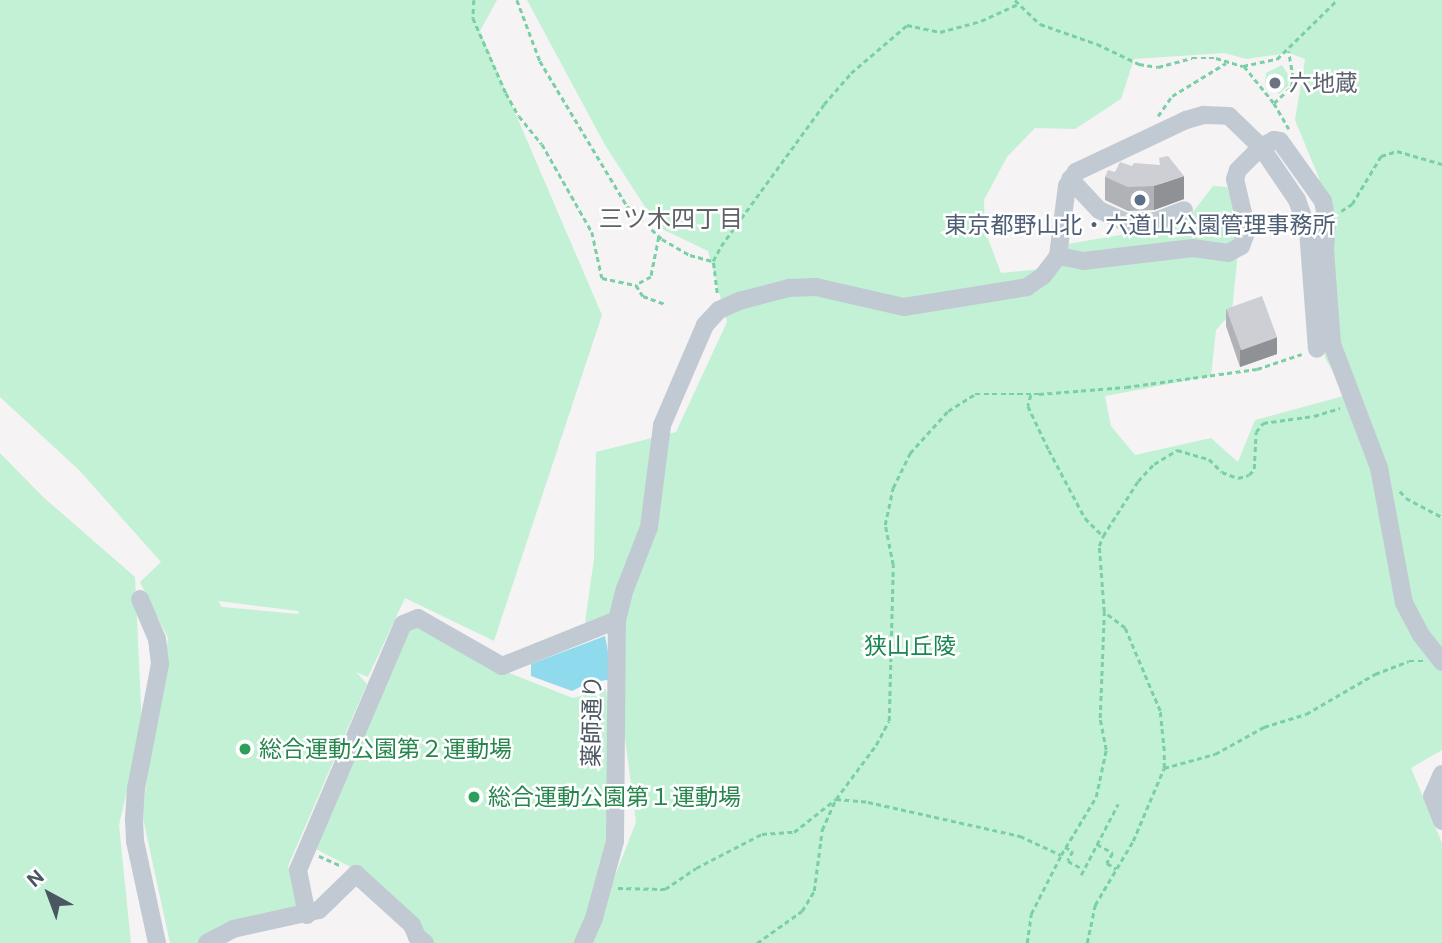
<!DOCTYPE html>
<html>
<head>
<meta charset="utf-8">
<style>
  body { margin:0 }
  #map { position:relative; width:1442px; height:943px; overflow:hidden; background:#f5f3f3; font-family:"Public Sans","Noto Sans JP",sans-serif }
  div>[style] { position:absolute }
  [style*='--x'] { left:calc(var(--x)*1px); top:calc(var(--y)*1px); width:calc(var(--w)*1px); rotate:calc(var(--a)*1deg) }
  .green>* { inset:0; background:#c3f1d5 }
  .water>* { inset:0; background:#90daee }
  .path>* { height:2.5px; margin-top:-1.25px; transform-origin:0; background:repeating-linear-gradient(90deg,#7ad0a6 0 5px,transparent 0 8.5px) }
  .minor>* { height:18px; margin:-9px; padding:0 9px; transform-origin:9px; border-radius:9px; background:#c1cad2 }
  .wall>* { inset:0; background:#b0b2b7 }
  .shaded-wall>* { inset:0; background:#909195 }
  .building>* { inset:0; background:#cdcfd5; transform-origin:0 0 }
  .dots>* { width:19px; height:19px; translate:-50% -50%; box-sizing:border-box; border:4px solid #fff; border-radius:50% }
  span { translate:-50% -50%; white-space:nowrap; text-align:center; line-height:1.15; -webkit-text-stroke:5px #fff; paint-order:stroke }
  .worship-label { font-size:23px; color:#5b616d }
  .left { translate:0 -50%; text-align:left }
  .service-label { font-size:23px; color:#4e5e75 }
  .park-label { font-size:23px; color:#17864f }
  .street-label { font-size:23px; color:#4a5661 }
  .leisure-label { font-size:23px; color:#27864d }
  .neighbourhood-label { font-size:24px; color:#5f6368 }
  .north { position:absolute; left:14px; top:859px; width:70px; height:70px; -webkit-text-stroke:5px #fff; paint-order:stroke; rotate:319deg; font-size:19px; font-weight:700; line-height:28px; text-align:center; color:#4a5661 }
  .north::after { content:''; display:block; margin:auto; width:24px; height:32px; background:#4a5661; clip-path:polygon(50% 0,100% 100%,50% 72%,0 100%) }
</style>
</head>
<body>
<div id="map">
  <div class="green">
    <i style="clip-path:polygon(evenodd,0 0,497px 0,480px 31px,602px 315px,494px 641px,405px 598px,368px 677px,356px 672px,367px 684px,288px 866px,304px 909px,199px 943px,170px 943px,142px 814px,168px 638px,140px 582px,161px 562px,79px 470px,0 397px,0 0,218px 601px,298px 611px,299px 614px,222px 607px,218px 601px)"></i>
    <i style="clip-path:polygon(evenodd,527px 0,1442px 0,1442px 750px,1411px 768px,1442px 843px,1442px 943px,589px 943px,636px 822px,611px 632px,585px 622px,594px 559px,596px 452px,676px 432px,727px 322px,708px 251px,658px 227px,605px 145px,527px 0,1224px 53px,1246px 59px,1289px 53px,1305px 59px,1295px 120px,1319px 178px,1325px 358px,1347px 395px,1255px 420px,1238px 462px,1211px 438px,1135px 455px,1111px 426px,1105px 396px,1211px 376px,1216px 330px,1232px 312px,1241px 220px,1227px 187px,1213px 186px,1190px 216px,1149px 230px,1056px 246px,1040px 269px,1001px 273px,985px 231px,984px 200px,1007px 157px,1035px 128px,1075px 129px,1121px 99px,1134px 59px,1224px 53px)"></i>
    <i style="clip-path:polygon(1282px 65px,1289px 76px,1288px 86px,1279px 94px,1265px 84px,1266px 73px)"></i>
    <i style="clip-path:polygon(0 453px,42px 496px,135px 577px,142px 727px,119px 825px,131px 943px,0 943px)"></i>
    <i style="clip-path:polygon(418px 623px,499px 669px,573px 698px,606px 689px,616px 759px,610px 836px,584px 943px,431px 943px,368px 876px,314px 848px,406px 627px)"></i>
  </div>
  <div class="water">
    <i style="clip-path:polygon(605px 636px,613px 679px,588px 683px,572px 691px,531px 676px,531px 664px)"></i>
  </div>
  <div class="path">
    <i style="--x:474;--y:0;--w:18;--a:93"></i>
    <i style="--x:473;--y:18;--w:82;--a:66.3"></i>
    <i style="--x:506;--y:93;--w:26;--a:61"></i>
    <i style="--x:519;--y:116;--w:36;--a:51"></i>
    <i style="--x:542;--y:144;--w:101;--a:60.4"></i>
    <i style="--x:592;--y:232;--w:47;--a:77.7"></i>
    <i style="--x:602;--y:278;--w:35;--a:12"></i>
    <i style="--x:517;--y:0;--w:65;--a:69.3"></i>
    <i style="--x:540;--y:61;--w:169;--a:59"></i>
    <i style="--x:627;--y:206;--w:48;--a:43.3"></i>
    <i style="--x:662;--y:239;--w:32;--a:30"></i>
    <i style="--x:690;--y:255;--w:24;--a:15"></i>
    <i style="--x:1015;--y:0;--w:35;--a:44"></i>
    <i style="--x:1040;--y:24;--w:60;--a:19.3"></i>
    <i style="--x:1097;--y:44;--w:47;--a:25.5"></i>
    <i style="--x:1139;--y:64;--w:19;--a:9"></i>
    <i style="--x:1158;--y:67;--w:35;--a:-15"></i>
    <i style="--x:1192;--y:58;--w:24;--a:0"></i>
    <i style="--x:1216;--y:58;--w:28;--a:17"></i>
    <i style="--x:1243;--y:66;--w:35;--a:-12"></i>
    <i style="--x:1277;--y:59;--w:84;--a:-44.5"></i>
    <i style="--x:1244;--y:66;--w:48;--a:51"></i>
    <i style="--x:1274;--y:103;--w:30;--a:60"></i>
    <i style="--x:1274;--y:103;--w:23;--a:-43"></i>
    <i style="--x:1291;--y:87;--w:9;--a:-77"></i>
    <i style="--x:1293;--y:78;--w:27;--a:-100"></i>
    <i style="--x:1158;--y:116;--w:24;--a:-55"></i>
    <i style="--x:1172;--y:96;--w:63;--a:-31.4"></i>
    <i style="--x:1341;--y:211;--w:13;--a:-32"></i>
    <i style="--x:1352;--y:204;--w:56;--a:-58.9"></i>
    <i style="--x:1381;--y:156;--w:17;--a:-17"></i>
    <i style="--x:1397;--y:151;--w:47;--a:16.1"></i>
    <i style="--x:659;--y:237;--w:41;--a:101.3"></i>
    <i style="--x:651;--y:277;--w:17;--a:152"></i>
    <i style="--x:636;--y:285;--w:13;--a:58"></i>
    <i style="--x:643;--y:296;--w:23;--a:20"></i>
    <i style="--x:717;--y:293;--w:32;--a:-97"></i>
    <i style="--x:713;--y:261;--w:17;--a:-62"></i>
    <i style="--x:721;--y:246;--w:175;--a:-54"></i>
    <i style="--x:824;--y:104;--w:41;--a:-48.9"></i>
    <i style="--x:851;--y:73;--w:74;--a:-40.6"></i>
    <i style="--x:907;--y:25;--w:34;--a:12"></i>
    <i style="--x:940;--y:32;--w:42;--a:-15"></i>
    <i style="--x:981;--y:21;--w:41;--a:-24.7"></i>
    <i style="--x:1031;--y:395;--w:11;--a:105"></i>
    <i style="--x:1028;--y:406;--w:49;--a:64.5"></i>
    <i style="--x:1049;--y:450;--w:77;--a:62.1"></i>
    <i style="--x:1085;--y:518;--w:25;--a:45"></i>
    <i style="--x:1400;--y:491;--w:9;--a:49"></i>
    <i style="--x:1406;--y:498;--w:41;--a:27.8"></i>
    <i style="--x:1164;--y:768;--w:53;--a:-15.4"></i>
    <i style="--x:1215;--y:754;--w:56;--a:-28.9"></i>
    <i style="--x:1264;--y:727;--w:44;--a:-17.2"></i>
    <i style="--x:1306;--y:714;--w:80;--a:-30.1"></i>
    <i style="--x:1375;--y:674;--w:36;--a:-21"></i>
    <i style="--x:1409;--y:661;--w:14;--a:0"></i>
    <i style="--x:1097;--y:844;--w:18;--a:29"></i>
    <i style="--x:1113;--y:853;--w:12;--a:121"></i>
    <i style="--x:1107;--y:863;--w:11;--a:34"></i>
    <i style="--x:1065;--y:847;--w:9;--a:27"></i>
    <i style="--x:1073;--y:851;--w:11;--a:117"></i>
    <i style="--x:1068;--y:861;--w:17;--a:28"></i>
    <i style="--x:319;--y:856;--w:24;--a:24"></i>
    <i style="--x:1081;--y:875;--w:80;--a:-62.5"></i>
    <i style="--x:618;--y:888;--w:47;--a:1.2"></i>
    <i style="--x:665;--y:889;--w:37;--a:-34"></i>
    <i style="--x:696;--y:868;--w:74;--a:-27.3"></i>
    <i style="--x:762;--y:834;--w:32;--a:-4"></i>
    <i style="--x:794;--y:832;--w:53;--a:-38.2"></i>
    <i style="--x:836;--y:799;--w:67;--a:-53.5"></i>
    <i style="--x:876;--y:745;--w:27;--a:-62"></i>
    <i style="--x:889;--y:721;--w:156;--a:-88.5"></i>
    <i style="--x:893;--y:565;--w:41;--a:-101.3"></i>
    <i style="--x:885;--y:525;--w:38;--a:-78"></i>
    <i style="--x:893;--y:488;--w:39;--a:-64"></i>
    <i style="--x:910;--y:453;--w:57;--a:-47.9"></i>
    <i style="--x:948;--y:411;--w:32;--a:-32"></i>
    <i style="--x:975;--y:394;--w:64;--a:0"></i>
    <i style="--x:1039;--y:394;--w:87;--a:-4.6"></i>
    <i style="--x:1126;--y:387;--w:132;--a:-7.8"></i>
    <i style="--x:1257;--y:369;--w:47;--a:-18.4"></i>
    <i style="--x:757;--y:943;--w:55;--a:-35.4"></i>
    <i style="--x:802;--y:911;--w:23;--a:-59"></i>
    <i style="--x:814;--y:891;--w:62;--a:-82.5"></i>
    <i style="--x:822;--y:830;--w:34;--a:-66"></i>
    <i style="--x:836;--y:799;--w:32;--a:5"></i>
    <i style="--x:868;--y:802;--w:156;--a:12.6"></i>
    <i style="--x:1020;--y:836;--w:45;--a:24.9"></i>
    <i style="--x:1027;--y:943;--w:29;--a:-82"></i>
    <i style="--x:1031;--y:914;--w:66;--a:-63"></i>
    <i style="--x:1061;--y:855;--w:68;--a:-58.9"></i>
    <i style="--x:1096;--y:797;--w:48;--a:-78"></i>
    <i style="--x:1106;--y:750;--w:33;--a:-101"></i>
    <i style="--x:1100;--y:718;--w:106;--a:-87.8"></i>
    <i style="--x:1087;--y:943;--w:39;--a:-78"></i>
    <i style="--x:1095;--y:905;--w:74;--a:-59.3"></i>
    <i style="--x:1133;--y:841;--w:79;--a:-67"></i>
    <i style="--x:1164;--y:768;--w:17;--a:-90"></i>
    <i style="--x:1164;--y:751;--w:40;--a:-95.7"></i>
    <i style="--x:1160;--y:711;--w:90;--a:-112.9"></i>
    <i style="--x:1125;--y:628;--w:26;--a:-143"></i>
    <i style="--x:1104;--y:612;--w:66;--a:-94.3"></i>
    <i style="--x:1099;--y:546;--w:11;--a:-68"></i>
    <i style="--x:1103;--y:536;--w:65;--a:-57.5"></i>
    <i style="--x:1138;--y:481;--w:23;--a:-47"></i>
    <i style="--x:1154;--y:464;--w:27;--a:-31"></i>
    <i style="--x:1177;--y:450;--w:33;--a:16"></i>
    <i style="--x:1209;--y:459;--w:18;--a:45"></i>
    <i style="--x:1222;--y:472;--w:17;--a:21"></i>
    <i style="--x:1238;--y:478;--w:11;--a:-15"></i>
    <i style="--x:1249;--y:475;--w:8;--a:-50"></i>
    <i style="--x:1254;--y:469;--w:37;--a:-87"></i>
    <i style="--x:1256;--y:432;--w:11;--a:-52"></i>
    <i style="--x:1263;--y:423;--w:51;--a:-7.8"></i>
    <i style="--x:1314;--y:416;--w:27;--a:-17"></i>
  </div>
  <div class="minor">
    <i style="--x:1070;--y:179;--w:42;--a:46.9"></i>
    <i style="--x:1099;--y:210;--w:30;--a:24"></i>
    <i style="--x:1126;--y:222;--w:30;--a:-2"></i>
    <i style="--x:1156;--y:221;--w:30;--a:-21"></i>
    <i style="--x:1058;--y:256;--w:71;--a:-82.7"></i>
    <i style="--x:1067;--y:186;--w:17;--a:-57"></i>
    <i style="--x:1076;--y:172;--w:122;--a:-25.3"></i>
    <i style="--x:1186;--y:120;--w:19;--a:-16"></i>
    <i style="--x:1204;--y:115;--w:25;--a:2"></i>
    <i style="--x:1229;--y:116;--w:45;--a:44.1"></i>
    <i style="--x:1261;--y:147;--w:64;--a:55.8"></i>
    <i style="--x:1297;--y:200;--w:32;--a:70"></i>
    <i style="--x:1308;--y:230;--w:119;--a:85.7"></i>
    <i style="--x:140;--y:599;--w:43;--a:67"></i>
    <i style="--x:157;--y:639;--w:25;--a:83"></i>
    <i style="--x:160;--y:664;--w:127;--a:100.9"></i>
    <i style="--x:136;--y:789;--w:31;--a:94"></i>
    <i style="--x:134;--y:820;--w:21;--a:87"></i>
    <i style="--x:135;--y:841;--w:104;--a:77.8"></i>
    <i style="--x:1442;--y:774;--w:24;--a:114"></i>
    <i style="--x:1432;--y:796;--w:27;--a:68"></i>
    <i style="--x:307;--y:915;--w:46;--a:-101.3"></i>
    <i style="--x:298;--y:870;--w:267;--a:-66.9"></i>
    <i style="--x:403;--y:624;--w:16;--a:-22"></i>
    <i style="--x:418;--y:618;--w:97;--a:29.7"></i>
    <i style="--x:502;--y:666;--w:124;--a:-21.8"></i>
    <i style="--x:207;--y:943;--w:30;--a:-28"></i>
    <i style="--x:233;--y:929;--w:88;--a:-12.5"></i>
    <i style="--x:319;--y:910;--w:52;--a:-44.2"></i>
    <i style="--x:356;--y:874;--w:76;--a:42.3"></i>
    <i style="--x:412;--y:925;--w:13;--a:67"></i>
    <i style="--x:417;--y:937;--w:10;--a:37"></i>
    <i style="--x:583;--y:943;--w:27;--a:-66"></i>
    <i style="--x:594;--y:918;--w:80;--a:-74.7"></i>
    <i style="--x:615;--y:841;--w:221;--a:-89.5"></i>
    <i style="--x:617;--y:620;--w:32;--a:-76"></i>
    <i style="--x:625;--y:589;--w:66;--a:-68.8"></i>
    <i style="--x:649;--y:527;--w:103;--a:-82.7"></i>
    <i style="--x:662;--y:425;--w:109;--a:-66.7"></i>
    <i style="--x:705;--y:325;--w:21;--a:-47"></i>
    <i style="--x:719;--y:310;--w:22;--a:-24"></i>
    <i style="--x:739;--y:301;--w:52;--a:-14.6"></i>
    <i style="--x:789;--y:288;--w:27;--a:-2"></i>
    <i style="--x:816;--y:287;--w:90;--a:12.8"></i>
    <i style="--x:904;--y:307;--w:125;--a:-9.2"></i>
    <i style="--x:1027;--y:287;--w:19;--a:-35"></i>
    <i style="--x:1043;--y:276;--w:25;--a:-53"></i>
    <i style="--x:1058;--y:256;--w:25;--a:11"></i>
    <i style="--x:1083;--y:261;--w:111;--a:-6.7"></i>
    <i style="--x:1193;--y:248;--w:35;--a:8"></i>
    <i style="--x:1228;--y:253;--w:15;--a:-28"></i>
    <i style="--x:1241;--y:246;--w:17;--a:-69"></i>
    <i style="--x:1247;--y:230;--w:52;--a:-103.2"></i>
    <i style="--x:1235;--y:179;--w:9;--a:-72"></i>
    <i style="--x:1238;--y:170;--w:33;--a:-45"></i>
    <i style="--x:1261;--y:147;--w:15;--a:-28"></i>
    <i style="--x:1274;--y:140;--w:6;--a:9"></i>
    <i style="--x:1280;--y:141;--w:74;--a:54.4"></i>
    <i style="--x:1323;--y:201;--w:20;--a:79"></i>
    <i style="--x:1327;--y:221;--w:29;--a:94"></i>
    <i style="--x:1325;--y:250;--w:94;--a:85.7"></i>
    <i style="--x:1332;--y:344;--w:133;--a:69.2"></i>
    <i style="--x:1379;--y:468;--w:137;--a:79.5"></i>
    <i style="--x:1404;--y:603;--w:36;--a:62"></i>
    <i style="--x:1421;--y:635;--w:34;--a:52"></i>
  </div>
  <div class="wall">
    <i style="clip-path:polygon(1132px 166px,1184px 199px,1154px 210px,1128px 211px,1105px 200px,1105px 177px)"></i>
    <i style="clip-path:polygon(1226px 309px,1277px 354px,1240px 367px,1226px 326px)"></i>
  </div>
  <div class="shaded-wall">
    <i style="clip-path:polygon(1184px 176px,1184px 199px,1154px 210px,1154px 186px)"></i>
    <i style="clip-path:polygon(1277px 337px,1277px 354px,1240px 367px,1240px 350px)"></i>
  </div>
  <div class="building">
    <i style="clip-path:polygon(1168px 156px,1184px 176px,1154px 186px,1128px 187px,1105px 177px,1108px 170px,1115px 172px,1120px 162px,1132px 166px,1134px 163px,1160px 165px,1159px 158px)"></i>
    <i style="left:1262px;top:296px;width:44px;height:38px;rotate:70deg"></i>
  </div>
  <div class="dots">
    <i style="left:1275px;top:83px;background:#6b7280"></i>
    <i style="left:1140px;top:200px;background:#5c6f8a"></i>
    <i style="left:245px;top:749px;background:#2e9e5b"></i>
    <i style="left:474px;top:797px;background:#2e9e5b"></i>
  </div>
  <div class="worship-label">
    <span class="left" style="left:1289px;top:83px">六地蔵</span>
  </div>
  <div class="service-label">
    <span style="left:1140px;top:225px">東京都野山北・六道山公園管理事務所</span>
  </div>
  <div class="park-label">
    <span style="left:910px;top:646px">狭山丘陵</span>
  </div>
  <div class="street-label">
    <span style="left:592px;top:721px;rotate:-89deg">薬師通り</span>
  </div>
  <div class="leisure-label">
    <span class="left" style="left:259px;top:749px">総合運動公園第２運動場</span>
    <span class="left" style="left:488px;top:797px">総合運動公園第１運動場</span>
  </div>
  <div class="neighbourhood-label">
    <span style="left:671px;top:219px">三ツ木四丁目</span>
  </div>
  <div class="north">N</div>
</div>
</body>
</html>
